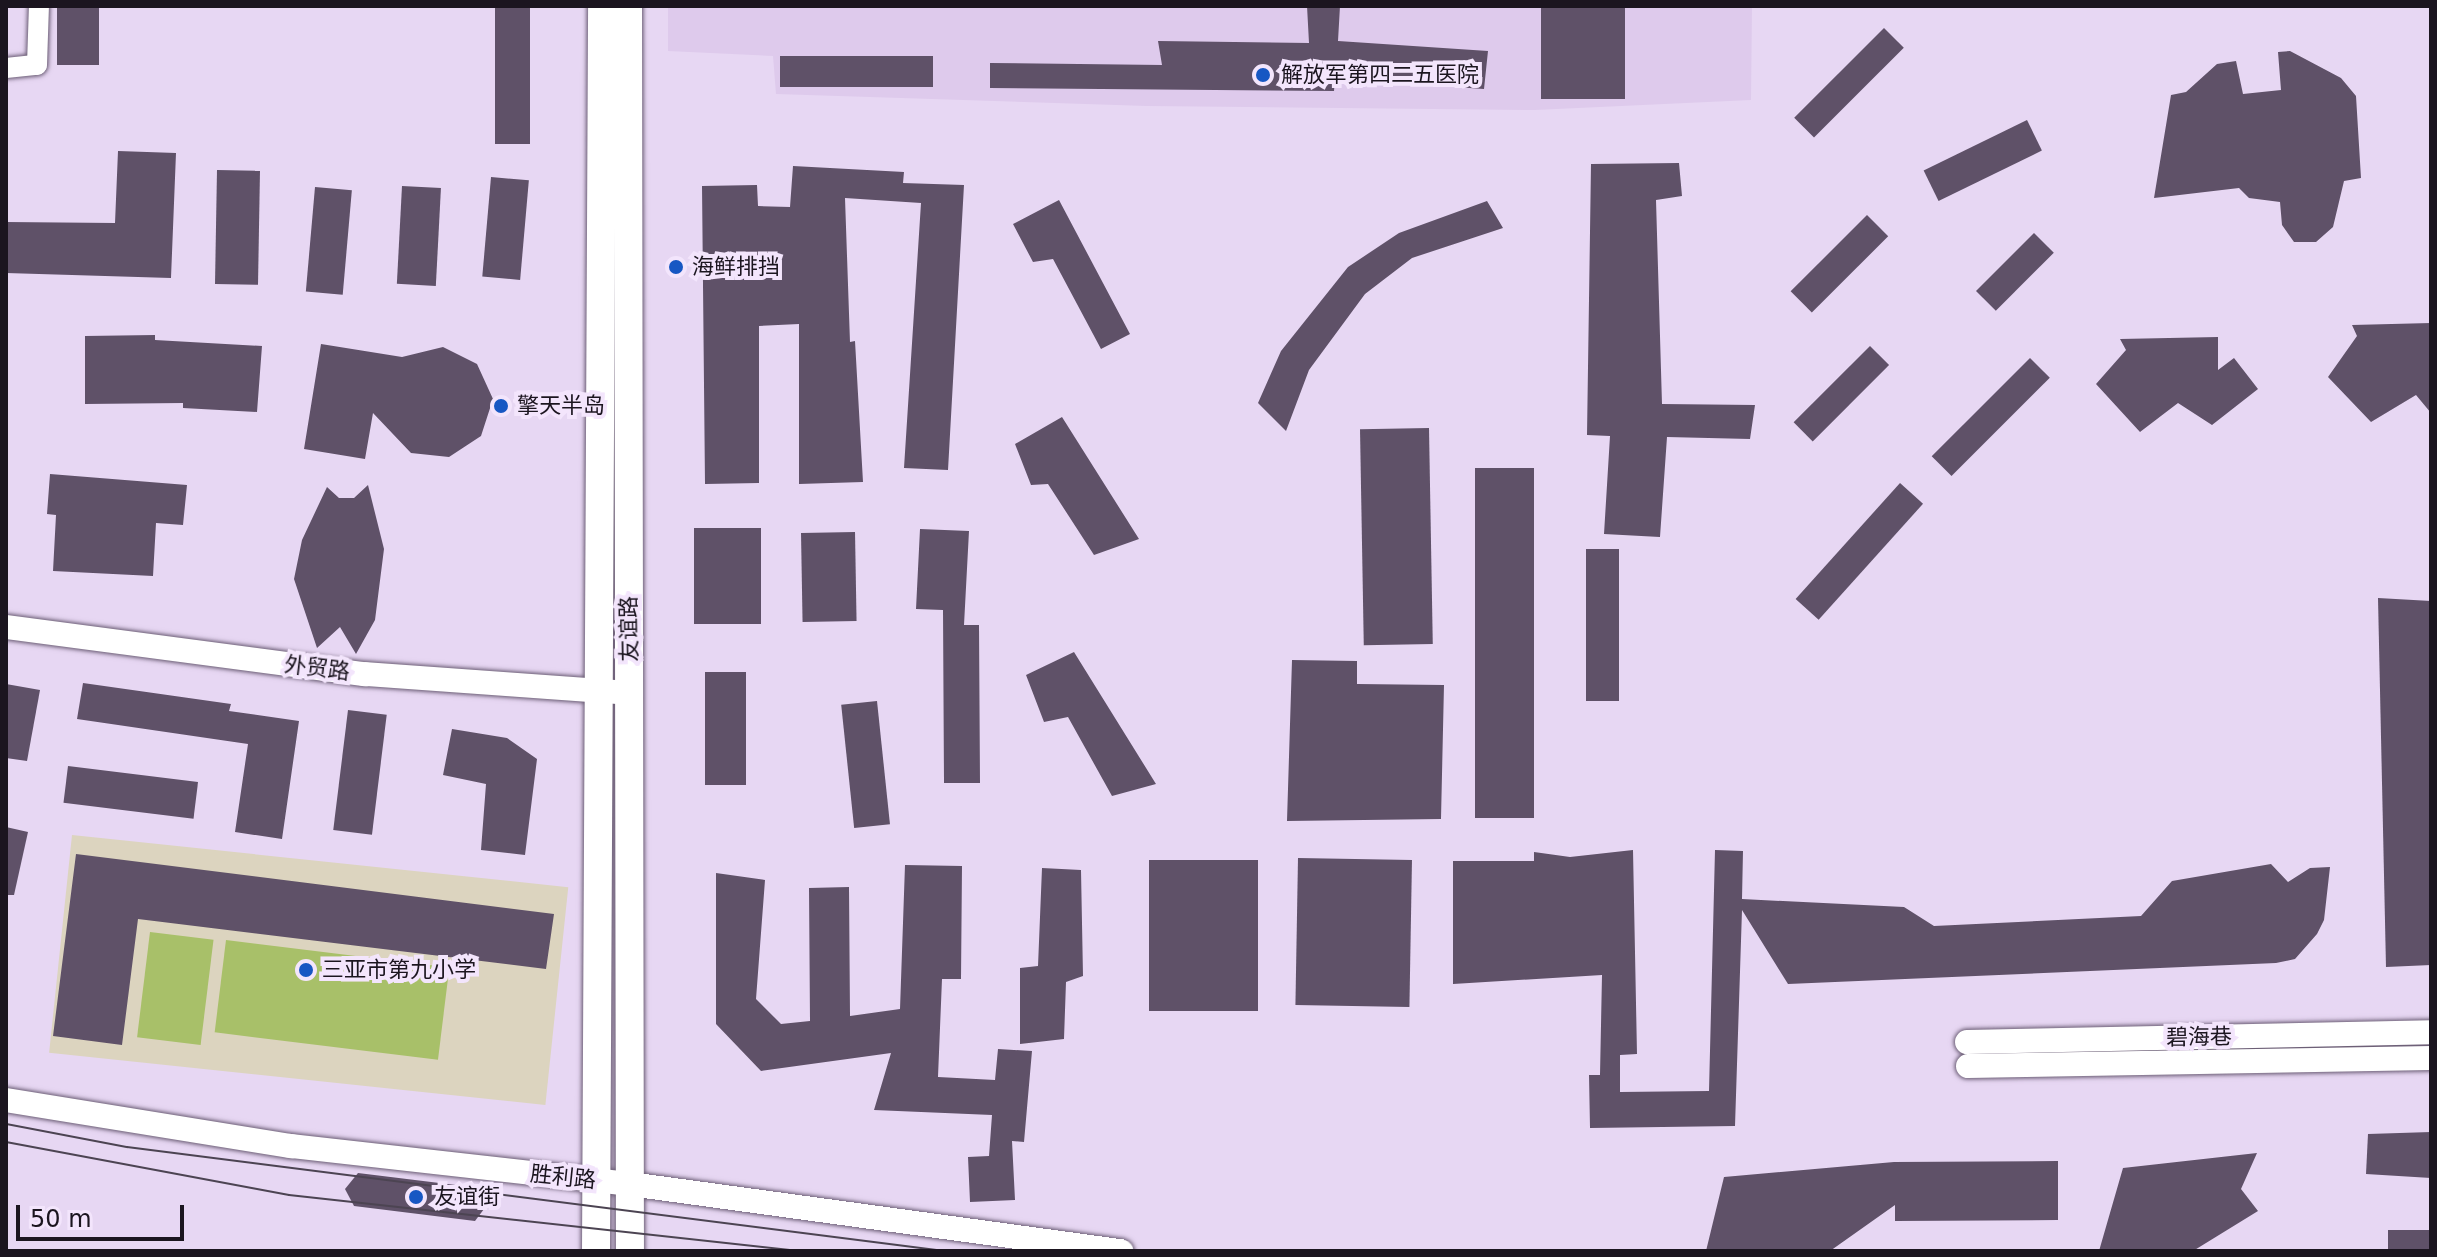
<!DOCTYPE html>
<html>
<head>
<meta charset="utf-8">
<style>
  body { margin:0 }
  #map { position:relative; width:2437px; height:1257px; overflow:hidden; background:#e7d7f3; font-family:"DejaVu Sans","Noto Sans SC",sans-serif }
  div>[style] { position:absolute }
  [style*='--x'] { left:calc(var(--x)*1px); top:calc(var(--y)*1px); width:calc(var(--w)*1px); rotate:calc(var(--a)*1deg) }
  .built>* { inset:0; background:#decaec }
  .education>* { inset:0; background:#dcd4bf; transform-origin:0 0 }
  .green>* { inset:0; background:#a8c069; transform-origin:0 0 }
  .building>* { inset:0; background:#5f5168; transform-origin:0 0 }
  .roads { filter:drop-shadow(0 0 2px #6c5e76) drop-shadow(0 0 2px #6c5e76) }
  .minor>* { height:20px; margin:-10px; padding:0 10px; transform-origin:10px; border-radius:10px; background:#fff }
  .tertiary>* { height:24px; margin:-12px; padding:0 12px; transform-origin:12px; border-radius:12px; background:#fff }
  .secondary>* { height:28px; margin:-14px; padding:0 14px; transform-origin:14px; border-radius:14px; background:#fff }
  .tram>* { height:2px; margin:-1px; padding:0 1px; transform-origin:1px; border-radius:1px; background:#4c4452 }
  .dots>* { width:22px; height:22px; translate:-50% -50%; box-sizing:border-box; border:4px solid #f3e5fc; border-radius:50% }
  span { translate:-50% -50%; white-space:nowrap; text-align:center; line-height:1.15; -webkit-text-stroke:8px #f3e5fc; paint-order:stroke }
  .poi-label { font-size:22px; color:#1b151f }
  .left { translate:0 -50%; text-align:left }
  .street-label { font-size:22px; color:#1b151f }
  .frame { position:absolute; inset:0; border:8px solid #1b151f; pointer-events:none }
  .scale { position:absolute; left:16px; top:1205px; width:168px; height:36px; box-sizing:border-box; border:4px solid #1b151f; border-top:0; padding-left:10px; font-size:24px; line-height:28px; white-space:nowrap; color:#1b151f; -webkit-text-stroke:6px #f3e5fc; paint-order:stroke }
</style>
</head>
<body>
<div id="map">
  <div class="built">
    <i style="clip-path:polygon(668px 6px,1752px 6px,1751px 100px,1535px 110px,1147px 106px,776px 94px,773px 56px,668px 51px)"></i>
  </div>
  <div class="education">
    <i style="left:72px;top:835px;width:499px;height:219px;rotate:6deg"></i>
  </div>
  <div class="green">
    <i style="left:150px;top:932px;width:64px;height:106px;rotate:7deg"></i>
    <i style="left:226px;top:940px;width:225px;height:93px;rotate:7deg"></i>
  </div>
  <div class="building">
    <i style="left:57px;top:6px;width:42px;height:59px"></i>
    <i style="left:495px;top:6px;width:35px;height:138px"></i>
    <i style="clip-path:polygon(1307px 6px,1340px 6px,1338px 41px,1488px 51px,1484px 89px,1335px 79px,1334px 91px,990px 88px,990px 63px,1162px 65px,1158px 41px,1309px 43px)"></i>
    <i style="left:1541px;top:6px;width:84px;height:93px"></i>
    <i style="left:1884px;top:28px;width:28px;height:127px;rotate:45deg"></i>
    <i style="clip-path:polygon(2290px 51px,2341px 78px,2356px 96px,2361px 178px,2344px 181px,2333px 227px,2316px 242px,2294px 242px,2282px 225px,2280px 202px,2249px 198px,2239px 188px,2154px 198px,2171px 95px,2186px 92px,2217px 64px,2236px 61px,2243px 94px,2281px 90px,2278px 52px)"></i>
    <i style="left:780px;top:56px;width:153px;height:31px"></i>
    <i style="left:2027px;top:120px;width:34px;height:115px;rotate:64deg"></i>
    <i style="clip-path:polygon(118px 151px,176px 153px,171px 278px,6px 273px,6px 222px,115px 223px)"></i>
    <i style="clip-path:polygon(1679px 163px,1682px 196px,1656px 200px,1662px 404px,1755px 405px,1750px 439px,1667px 437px,1660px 537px,1604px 534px,1610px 436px,1587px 435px,1591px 164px)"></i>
    <i style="clip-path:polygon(793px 166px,904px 172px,903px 183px,964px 185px,948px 470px,904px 468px,921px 203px,845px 198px,850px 342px,855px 341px,863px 482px,799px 484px,799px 324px,759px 326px,759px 483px,705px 484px,702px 186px,757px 185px,758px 206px,790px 207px)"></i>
    <i style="left:217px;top:170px;width:43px;height:114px;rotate:1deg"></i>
    <i style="left:491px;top:177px;width:38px;height:100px;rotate:5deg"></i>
    <i style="left:402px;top:186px;width:39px;height:98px;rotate:3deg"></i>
    <i style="left:315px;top:187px;width:37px;height:105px;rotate:5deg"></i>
    <i style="clip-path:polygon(1059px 200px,1130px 334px,1101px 349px,1053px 259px,1033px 262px,1013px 224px)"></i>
    <i style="clip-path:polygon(1487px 201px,1503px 228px,1412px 258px,1365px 294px,1309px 370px,1286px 431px,1258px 403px,1281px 351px,1348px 267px,1399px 233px)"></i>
    <i style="left:1867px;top:215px;width:30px;height:108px;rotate:45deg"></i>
    <i style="left:2034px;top:233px;width:28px;height:82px;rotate:45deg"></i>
    <i style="clip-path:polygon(2431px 323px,2431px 413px,2416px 395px,2371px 422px,2328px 377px,2357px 336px,2352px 325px)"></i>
    <i style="clip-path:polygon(155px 335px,155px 340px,262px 346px,257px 412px,183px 408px,183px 403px,85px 404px,85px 336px)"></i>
    <i style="clip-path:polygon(2218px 337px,2218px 370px,2234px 358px,2258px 389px,2212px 425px,2178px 403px,2140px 432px,2096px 384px,2126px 350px,2120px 339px)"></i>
    <i style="clip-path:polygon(321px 344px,402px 357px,443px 347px,477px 364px,493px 399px,481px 436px,449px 457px,411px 453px,373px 413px,365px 459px,304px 449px)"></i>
    <i style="left:1870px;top:346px;width:27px;height:108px;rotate:45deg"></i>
    <i style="left:2030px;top:358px;width:28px;height:139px;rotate:45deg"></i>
    <i style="clip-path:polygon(1062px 417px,1139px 539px,1094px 555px,1048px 484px,1031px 485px,1015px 444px)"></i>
    <i style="left:1429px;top:428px;width:216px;height:69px;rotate:89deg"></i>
    <i style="left:1534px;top:468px;width:350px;height:59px;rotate:90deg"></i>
    <i style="clip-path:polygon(50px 474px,187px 485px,183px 525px,156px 523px,153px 576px,53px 571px,56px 515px,47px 514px)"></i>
    <i style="left:1900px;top:483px;width:31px;height:156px;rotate:42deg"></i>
    <i style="clip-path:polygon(368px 485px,384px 549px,375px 620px,356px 654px,340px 627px,317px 648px,294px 579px,302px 540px,327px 487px,339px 498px,354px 498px)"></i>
    <i style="left:694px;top:528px;width:67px;height:96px"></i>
    <i style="clip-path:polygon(920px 529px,969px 531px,964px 625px,979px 625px,980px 783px,944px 783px,943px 610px,916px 609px)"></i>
    <i style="left:855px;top:532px;width:89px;height:54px;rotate:89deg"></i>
    <i style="left:1586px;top:549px;width:33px;height:152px"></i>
    <i style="clip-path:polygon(2378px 598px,2431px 601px,2431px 965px,2386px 967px)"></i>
    <i style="clip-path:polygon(1074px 652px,1156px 784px,1112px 796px,1068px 717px,1044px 722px,1026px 675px)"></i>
    <i style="clip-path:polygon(1292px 660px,1357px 661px,1357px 684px,1444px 685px,1441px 819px,1287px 821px)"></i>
    <i style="left:705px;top:672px;width:41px;height:113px"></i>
    <i style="clip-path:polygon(83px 683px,231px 704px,229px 711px,299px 721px,282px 839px,235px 832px,248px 744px,77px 719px)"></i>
    <i style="clip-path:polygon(6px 684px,40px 690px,27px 761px,6px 758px)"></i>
    <i style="left:877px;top:701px;width:124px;height:36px;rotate:84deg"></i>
    <i style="left:348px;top:710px;width:39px;height:121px;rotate:7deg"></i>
    <i style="clip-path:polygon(452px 729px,507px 738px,537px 759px,525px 855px,481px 850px,486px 784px,443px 775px)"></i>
    <i style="left:68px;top:766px;width:131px;height:37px;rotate:7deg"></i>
    <i style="clip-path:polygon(6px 827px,28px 832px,14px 895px,6px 895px)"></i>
    <i style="clip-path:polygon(1633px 850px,1637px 1054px,1620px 1055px,1620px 1092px,1709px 1091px,1715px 850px,1743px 851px,1742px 899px,1904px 907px,1934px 926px,2141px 916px,2172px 881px,2271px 864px,2288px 882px,2310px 868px,2330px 867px,2324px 920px,2317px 934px,2295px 959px,2276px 963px,1788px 984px,1742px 910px,1735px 1126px,1590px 1128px,1589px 1075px,1600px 1075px,1602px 975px,1453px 984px,1453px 861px,1534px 861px,1534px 852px,1570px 857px)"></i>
    <i style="clip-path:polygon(76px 854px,554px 914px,546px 969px,138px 919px,122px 1045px,53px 1036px)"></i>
    <i style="left:1298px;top:858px;width:114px;height:147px;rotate:1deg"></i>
    <i style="left:1258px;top:860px;width:151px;height:109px;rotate:90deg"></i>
    <i style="clip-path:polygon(905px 865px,962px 866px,961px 979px,942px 979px,938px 1077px,995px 1080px,998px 1049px,1032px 1051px,1024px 1142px,1012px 1141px,1015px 1200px,970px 1202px,968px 1157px,989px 1156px,992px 1115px,874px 1110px,891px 1053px,761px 1071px,716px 1024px,716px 873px,765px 880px,756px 999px,781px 1024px,810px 1021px,809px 888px,849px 887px,850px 1016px,900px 1009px)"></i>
    <i style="clip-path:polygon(1042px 868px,1081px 870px,1083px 976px,1066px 982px,1064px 1039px,1020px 1044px,1020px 968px,1038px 966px)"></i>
    <i style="clip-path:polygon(2431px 1132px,2431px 1178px,2366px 1174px,2368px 1134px)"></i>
    <i style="clip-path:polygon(2257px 1153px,2241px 1189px,2258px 1211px,2193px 1251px,2099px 1251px,2123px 1168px)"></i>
    <i style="clip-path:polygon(2058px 1161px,2058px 1220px,1895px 1221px,1895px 1205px,1830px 1251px,1706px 1251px,1724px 1177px,1894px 1162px)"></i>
    <i style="clip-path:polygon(358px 1173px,480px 1188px,487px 1205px,475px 1221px,354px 1206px,345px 1189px)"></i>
    <i style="left:2431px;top:1230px;width:21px;height:43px;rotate:90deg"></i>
  </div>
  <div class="roads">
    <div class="minor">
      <i style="--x:6;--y:68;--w:31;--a:-6"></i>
      <i style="--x:37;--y:65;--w:59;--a:-88.1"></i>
    </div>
    <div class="tertiary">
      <i style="--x:6;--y:627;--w:362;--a:7.5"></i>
      <i style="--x:365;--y:674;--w:266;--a:4.1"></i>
      <i style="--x:1967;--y:1042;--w:464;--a:-1.2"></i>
      <i style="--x:1968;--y:1066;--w:463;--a:-1"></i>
      <i style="--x:6;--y:1100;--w:289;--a:9.2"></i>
      <i style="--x:291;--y:1146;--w:341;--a:6.4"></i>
      <i style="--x:630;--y:1184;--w:496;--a:7.8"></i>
    </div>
    <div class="secondary">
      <i style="--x:628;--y:6;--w:1245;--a:89.91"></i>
      <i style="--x:596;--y:1251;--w:1245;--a:-89.72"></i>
    </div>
  </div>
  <div class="tram">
    <i style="--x:6;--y:1124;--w:123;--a:10.8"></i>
    <i style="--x:127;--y:1147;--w:824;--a:7.25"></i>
    <i style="--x:6;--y:1142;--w:288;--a:10.6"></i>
    <i style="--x:289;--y:1195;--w:513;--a:6.27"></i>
  </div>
  <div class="dots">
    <i style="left:1263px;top:75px;background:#1757c3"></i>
    <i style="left:676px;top:267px;background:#1757c3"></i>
    <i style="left:501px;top:406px;background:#1757c3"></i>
    <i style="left:306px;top:970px;background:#1757c3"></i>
    <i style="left:416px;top:1197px;background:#1757c3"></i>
  </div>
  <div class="poi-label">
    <span class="left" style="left:1281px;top:75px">解放军第四二五医院</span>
    <span class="left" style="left:692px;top:267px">海鲜排挡</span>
    <span class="left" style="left:517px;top:406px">擎天半岛</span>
    <span class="left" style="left:322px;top:970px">三亚市第九小学</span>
    <span class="left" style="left:434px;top:1197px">友谊街</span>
  </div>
  <div class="street-label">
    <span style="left:629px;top:629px;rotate:-91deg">友谊路</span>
    <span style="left:317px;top:668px;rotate:7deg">外贸路</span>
    <span style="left:2199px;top:1037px;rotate:-1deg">碧海巷</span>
    <span style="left:563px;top:1177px;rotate:6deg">胜利路</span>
  </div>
  <div class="frame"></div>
  <div class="scale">50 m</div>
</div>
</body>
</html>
